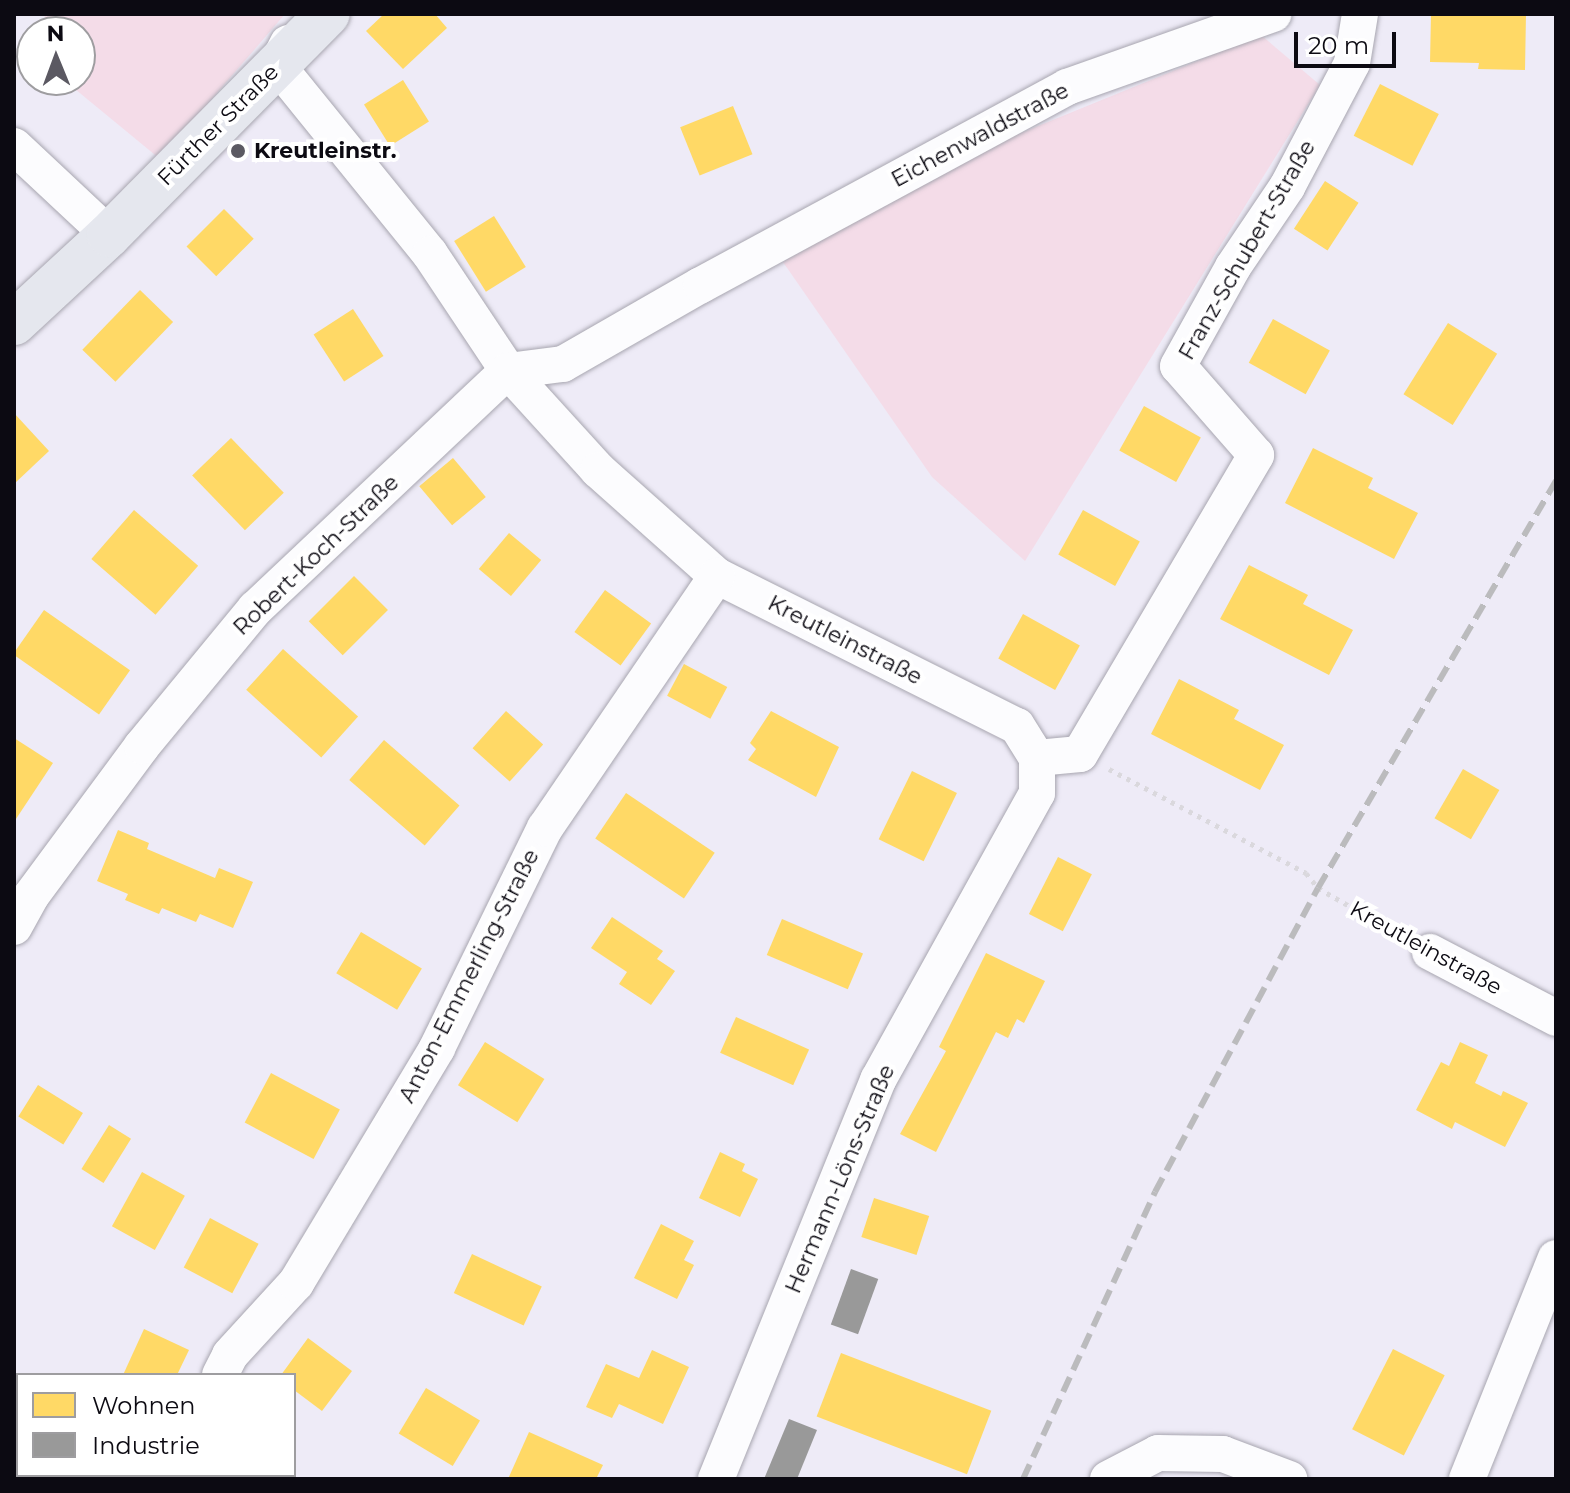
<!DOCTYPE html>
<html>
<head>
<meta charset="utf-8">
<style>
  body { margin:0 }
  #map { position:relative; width:1570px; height:1493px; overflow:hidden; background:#eeebf7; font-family:Montserrat,sans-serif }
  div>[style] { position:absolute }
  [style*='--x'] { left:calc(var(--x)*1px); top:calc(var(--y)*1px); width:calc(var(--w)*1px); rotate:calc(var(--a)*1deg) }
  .green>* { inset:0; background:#f4dce8 }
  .homes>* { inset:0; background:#ffd966; transform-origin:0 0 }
  .industry>* { inset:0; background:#999; transform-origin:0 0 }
  .path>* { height:5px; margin-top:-2.5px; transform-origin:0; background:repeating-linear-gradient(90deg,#dad8dd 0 4px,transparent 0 10px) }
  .roads { filter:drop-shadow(0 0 2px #a8a6b0) drop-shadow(0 0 2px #a8a6b0) }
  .minor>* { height:36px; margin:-18px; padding:0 18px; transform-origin:18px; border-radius:18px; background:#fcfcfe }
  .major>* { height:44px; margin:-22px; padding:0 22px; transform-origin:22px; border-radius:22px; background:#e5e7ee }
  .rail>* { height:6px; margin-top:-3px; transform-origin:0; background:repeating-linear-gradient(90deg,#bbbbbd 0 16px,transparent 0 24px) }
  .dots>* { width:22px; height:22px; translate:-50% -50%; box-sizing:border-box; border:4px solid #fff; border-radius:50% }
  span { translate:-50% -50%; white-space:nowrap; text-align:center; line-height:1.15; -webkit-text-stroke:8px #fff; paint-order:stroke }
  .street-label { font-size:22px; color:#0c0a12 }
  .poi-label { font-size:22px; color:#0c0a12; font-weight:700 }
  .left { translate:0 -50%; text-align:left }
  .frame { position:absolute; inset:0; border:16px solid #0c0a12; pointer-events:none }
  .legend { position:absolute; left:16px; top:1373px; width:280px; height:104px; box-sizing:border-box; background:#fff; border:2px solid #9e9da0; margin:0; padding:10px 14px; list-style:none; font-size:24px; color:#0c0a12 }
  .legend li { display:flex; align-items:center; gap:16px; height:40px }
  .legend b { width:40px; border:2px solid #9e9da0 }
  .north { position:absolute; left:16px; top:16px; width:80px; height:80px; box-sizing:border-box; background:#fff; border:2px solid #9e9da0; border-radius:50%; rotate:359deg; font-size:22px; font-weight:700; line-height:32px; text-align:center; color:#0c0a12 }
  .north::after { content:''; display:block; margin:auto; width:28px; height:36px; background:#5b5962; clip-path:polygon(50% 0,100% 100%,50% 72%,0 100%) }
  .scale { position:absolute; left:1294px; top:32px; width:102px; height:36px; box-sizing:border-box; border:4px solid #0c0a12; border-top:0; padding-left:10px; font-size:24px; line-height:28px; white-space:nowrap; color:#0c0a12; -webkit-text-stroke:6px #fff; paint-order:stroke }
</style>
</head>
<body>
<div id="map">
  <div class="green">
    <i style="clip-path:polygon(45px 14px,285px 14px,160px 159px,64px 80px,80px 80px,80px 32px,44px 32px)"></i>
    <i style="clip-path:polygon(1261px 35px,1320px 85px,1025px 561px,932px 477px,783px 262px,955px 160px)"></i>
  </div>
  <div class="homes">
    <i style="clip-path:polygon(384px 14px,435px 14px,447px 28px,403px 69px,366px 31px)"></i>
    <i style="clip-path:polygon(1431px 14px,1526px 14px,1525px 70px,1478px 69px,1479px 63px,1430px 62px)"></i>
    <i style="left:403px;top:80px;width:49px;height:46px;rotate:58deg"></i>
    <i style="left:1380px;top:84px;width:66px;height:58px;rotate:27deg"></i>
    <i style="left:733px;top:106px;width:52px;height:57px;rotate:68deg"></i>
    <i style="left:1325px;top:181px;width:40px;height:57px;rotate:33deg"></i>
    <i style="left:224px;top:209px;width:42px;height:53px;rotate:45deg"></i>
    <i style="left:494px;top:216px;width:60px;height:47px;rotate:58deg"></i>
    <i style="left:140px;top:290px;width:46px;height:83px;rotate:44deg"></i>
    <i style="left:353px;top:309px;width:56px;height:47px;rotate:57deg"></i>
    <i style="left:1273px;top:319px;width:65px;height:50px;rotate:29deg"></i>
    <i style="left:1448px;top:323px;width:58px;height:84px;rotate:32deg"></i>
    <i style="left:1144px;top:406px;width:65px;height:51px;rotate:29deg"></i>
    <i style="clip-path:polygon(14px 413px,49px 451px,14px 484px)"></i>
    <i style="left:231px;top:438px;width:76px;height:54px;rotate:46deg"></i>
    <i style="clip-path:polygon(1313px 448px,1373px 478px,1368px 488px,1418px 513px,1394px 559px,1285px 503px)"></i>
    <i style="left:453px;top:458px;width:51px;height:44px;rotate:50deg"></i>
    <i style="left:134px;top:510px;width:85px;height:65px;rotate:41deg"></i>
    <i style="left:1083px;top:510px;width:65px;height:51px;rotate:29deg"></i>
    <i style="left:509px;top:533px;width:42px;height:47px;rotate:40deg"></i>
    <i style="clip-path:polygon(1249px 565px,1308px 595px,1303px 604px,1353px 630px,1329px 675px,1220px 619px)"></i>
    <i style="left:354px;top:576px;width:48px;height:64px;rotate:45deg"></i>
    <i style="left:605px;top:590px;width:57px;height:52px;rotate:36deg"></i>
    <i style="left:44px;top:610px;width:105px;height:54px;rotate:35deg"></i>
    <i style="left:1023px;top:614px;width:65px;height:51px;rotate:29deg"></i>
    <i style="left:283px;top:649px;width:101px;height:55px;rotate:42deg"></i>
    <i style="left:684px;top:664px;width:49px;height:36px;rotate:28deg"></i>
    <i style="clip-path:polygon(1179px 679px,1239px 710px,1234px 719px,1284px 745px,1260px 790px,1151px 734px)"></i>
    <i style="left:506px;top:711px;width:50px;height:50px;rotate:42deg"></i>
    <i style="clip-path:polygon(771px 711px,839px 747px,816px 797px,748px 760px,756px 749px,750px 743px)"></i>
    <i style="clip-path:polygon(14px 738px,53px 763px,14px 822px)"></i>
    <i style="left:384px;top:740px;width:100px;height:53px;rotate:41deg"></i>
    <i style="left:1463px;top:769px;width:42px;height:57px;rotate:30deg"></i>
    <i style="left:912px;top:771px;width:50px;height:76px;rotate:26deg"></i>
    <i style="left:626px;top:793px;width:107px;height:55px;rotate:34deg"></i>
    <i style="clip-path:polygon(118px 830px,149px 843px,147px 849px,215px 878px,219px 868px,253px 882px,233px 928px,200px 914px,196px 922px,162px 908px,159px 914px,125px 900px,128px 894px,97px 881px)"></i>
    <i style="left:1058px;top:857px;width:38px;height:64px;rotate:27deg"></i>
    <i style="clip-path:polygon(612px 917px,663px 951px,657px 959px,675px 971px,651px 1005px,619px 984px,627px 972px,591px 948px)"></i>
    <i style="left:782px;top:919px;width:88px;height:39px;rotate:23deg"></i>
    <i style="left:361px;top:932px;width:71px;height:48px;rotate:31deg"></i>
    <i style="clip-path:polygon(986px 953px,1045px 981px,1024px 1023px,1017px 1019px,1008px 1038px,996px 1032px,936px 1152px,900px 1134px,946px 1051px,939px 1047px)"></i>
    <i style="left:736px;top:1017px;width:80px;height:39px;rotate:24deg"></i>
    <i style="left:485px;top:1042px;width:70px;height:51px;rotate:32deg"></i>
    <i style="clip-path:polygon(1460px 1042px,1488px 1055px,1475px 1083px,1501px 1096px,1503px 1091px,1528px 1103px,1505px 1147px,1455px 1122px,1452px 1129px,1416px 1110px,1441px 1062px,1449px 1066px)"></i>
    <i style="left:271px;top:1073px;width:78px;height:56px;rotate:28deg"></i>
    <i style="left:38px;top:1085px;width:53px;height:37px;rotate:32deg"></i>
    <i style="left:109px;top:1125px;width:26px;height:52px;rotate:32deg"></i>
    <i style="clip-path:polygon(720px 1152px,745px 1164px,742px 1171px,758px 1179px,740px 1217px,699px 1198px)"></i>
    <i style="left:142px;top:1172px;width:49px;height:62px;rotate:29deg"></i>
    <i style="left:874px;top:1198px;width:58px;height:41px;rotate:18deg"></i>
    <i style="left:210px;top:1218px;width:55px;height:56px;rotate:28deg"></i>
    <i style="clip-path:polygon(661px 1224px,694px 1241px,684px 1260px,694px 1265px,677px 1299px,634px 1278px)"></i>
    <i style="left:472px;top:1254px;width:77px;height:43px;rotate:25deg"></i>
    <i style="clip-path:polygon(144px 1329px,189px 1350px,177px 1375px,123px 1375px)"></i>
    <i style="clip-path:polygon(308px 1338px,352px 1371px,322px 1411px,294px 1390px,294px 1375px,281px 1375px)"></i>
    <i style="left:1393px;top:1349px;width:58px;height:90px;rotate:27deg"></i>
    <i style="clip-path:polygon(652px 1350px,689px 1367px,663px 1424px,619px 1404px,612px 1418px,586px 1407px,606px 1364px,639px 1378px)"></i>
    <i style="left:841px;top:1353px;width:161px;height:68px;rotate:21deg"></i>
    <i style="left:426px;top:1388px;width:63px;height:53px;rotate:31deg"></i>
    <i style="clip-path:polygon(18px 1403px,18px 1475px,87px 1475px,95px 1479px,14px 1479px,14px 1412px)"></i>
    <i style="clip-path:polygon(529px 1432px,603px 1465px,596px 1479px,508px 1479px)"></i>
    <i style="left:210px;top:1475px;width:78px;height:4px"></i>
  </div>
  <div class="industry">
    <i style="left:851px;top:1269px;width:29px;height:59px;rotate:20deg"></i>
    <i style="clip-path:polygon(789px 1419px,817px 1430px,797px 1479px,764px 1479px)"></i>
  </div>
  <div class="path">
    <i style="--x:1109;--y:769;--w:223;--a:27.8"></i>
    <i style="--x:1306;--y:873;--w:19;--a:51"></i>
    <i style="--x:1318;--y:888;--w:97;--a:29.7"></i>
  </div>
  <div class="roads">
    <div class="minor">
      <i style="--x:288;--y:43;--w:25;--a:117"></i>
      <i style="--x:277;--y:65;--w:243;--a:51"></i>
      <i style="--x:430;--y:254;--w:141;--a:56.3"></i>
      <i style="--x:508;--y:371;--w:134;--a:47.7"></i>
      <i style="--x:598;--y:470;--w:159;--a:41.7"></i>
      <i style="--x:717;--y:576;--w:335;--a:26.6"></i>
      <i style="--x:1017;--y:726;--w:38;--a:58"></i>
      <i style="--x:1037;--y:758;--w:43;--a:-5.3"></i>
      <i style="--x:1080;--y:754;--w:347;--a:-59.5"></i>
      <i style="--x:1256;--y:455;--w:118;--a:-131.2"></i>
      <i style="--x:1178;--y:366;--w:113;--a:-60.9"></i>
      <i style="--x:1233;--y:267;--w:97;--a:-56"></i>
      <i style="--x:1287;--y:187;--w:140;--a:-62.3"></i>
      <i style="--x:1352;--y:63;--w:50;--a:-80.7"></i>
      <i style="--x:14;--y:146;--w:130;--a:43.1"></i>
      <i style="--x:14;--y:927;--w:35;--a:-61"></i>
      <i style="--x:31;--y:896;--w:187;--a:-53.5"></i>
      <i style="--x:142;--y:746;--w:178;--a:-50.5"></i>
      <i style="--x:255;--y:609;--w:347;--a:-43.3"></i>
      <i style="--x:508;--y:371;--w:55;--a:-7.3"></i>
      <i style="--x:563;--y:364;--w:159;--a:-29.8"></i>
      <i style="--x:701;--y:285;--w:416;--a:-28.4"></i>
      <i style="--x:1067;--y:87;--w:219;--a:-19.5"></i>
      <i style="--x:1430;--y:952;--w:142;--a:27.6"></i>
      <i style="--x:220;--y:1375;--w:22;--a:-63"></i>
      <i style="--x:230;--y:1355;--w:98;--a:-47.5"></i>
      <i style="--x:296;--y:1283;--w:274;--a:-59"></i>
      <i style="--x:437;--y:1048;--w:245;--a:-63.9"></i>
      <i style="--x:545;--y:828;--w:305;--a:-55.7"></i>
      <i style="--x:173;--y:1479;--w:4;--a:-63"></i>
      <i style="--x:716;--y:1479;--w:431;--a:-67.9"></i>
      <i style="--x:878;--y:1080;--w:328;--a:-61"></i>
      <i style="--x:1037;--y:793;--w:35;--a:-90"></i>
      <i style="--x:1108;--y:1479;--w:56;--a:-27.5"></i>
      <i style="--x:1158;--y:1453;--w:65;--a:0.9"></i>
      <i style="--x:1223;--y:1454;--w:71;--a:20.7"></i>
      <i style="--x:1467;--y:1479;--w:238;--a:-68.1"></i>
    </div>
    <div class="major">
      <i style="--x:14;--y:323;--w:129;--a:-42.8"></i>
      <i style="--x:109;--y:235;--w:311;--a:-45.3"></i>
    </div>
  </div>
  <div class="rail">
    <i style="--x:1023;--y:1479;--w:316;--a:-65.3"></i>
    <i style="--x:1155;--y:1192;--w:345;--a:-61.8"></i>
    <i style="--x:1318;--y:888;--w:472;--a:-59.7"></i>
  </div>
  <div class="dots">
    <i style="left:238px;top:151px;background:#5b5962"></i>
  </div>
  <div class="street-label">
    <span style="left:218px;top:125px;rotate:-45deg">Fürther Straße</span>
    <span style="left:980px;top:135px;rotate:-28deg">Eichenwaldstraße</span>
    <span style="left:1247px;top:250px;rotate:-60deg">Franz-Schubert-Straße</span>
    <span style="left:316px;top:555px;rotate:-44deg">Robert-Koch-Straße</span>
    <span style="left:845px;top:640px;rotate:27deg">Kreutleinstraße</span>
    <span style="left:1426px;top:948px;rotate:29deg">Kreutleinstraße</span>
    <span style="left:469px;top:976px;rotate:-63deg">Anton-Emmerling-Straße</span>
    <span style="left:840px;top:1179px;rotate:-67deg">Hermann-Löns-Straße</span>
  </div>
  <div class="poi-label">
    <span class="left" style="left:254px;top:151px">Kreutleinstr.</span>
  </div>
  <div class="frame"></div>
  <ul class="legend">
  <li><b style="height:22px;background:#ffd966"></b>Wohnen</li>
  <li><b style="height:22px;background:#999"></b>Industrie</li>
  </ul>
  <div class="north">N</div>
  <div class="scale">20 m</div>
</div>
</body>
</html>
